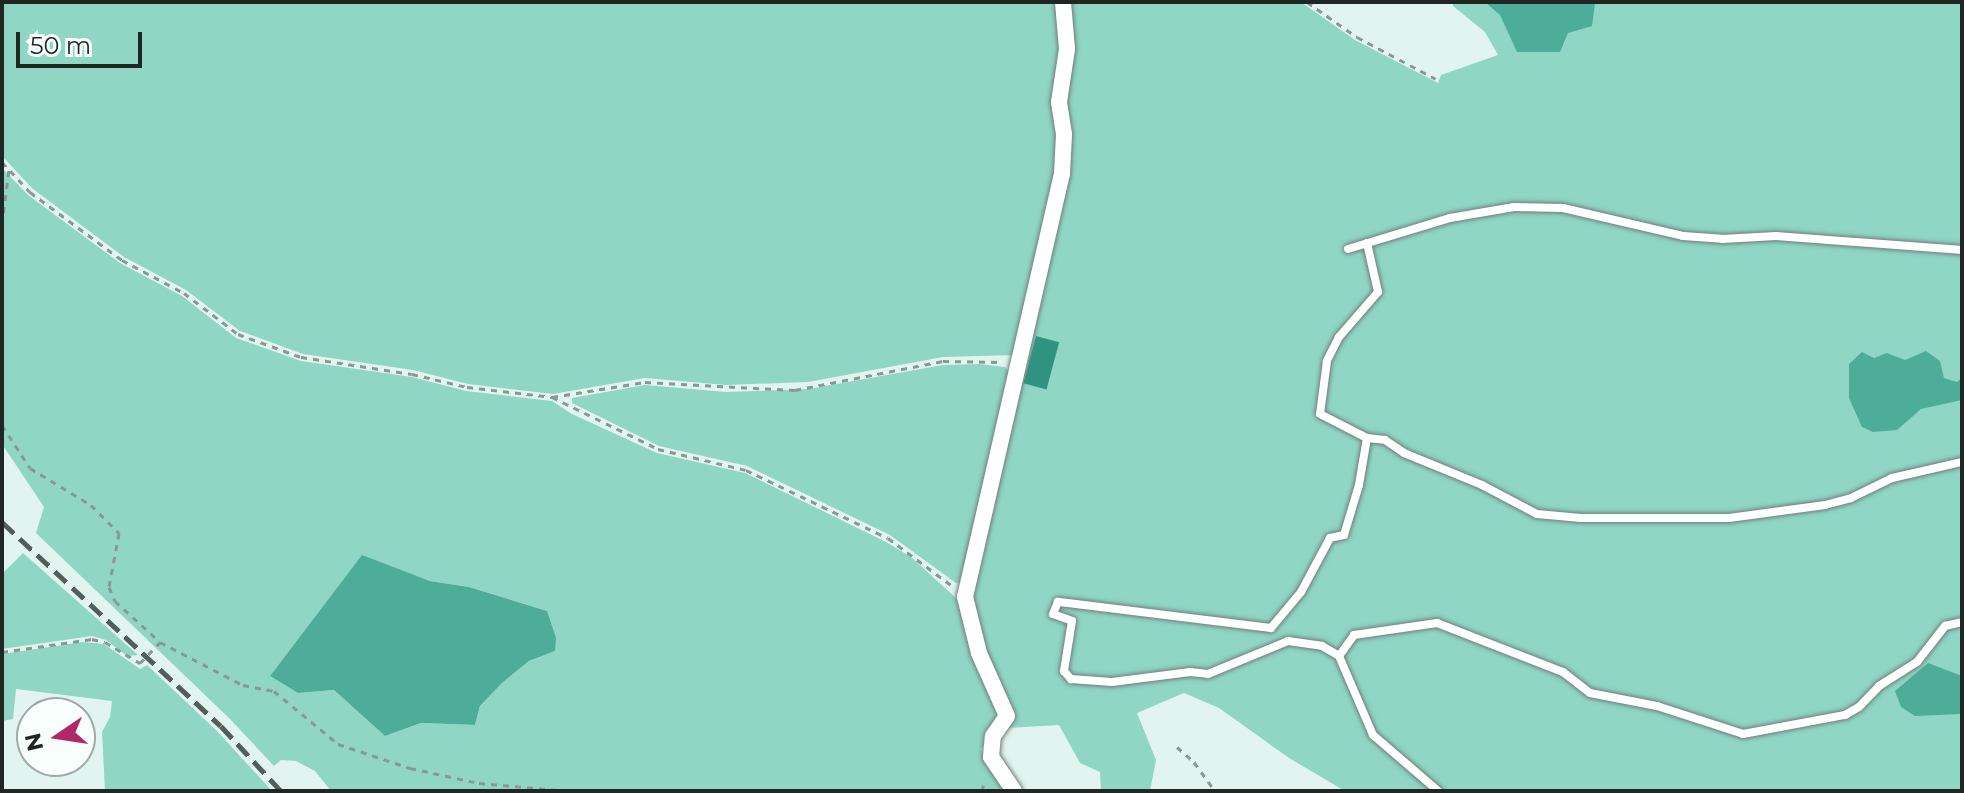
<!DOCTYPE html>
<html>
<head>
<meta charset="utf-8">
<style>
  body { margin:0 }
  #map { position:relative; width:1964px; height:793px; overflow:hidden; background:#e1f4ef; font-family:Montserrat,sans-serif }
  div>[style] { position:absolute }
  [style*='--x'] { left:calc(var(--x)*1px); top:calc(var(--y)*1px); width:calc(var(--w)*1px); rotate:calc(var(--a)*1deg) }
  .green>* { inset:0; background:#90d6c5 }
  .water>* { inset:0; background:#4dad99 }
  .building>* { inset:0; background:#2f9380; transform-origin:0 0 }
  .path>* { height:3px; margin-top:-1.5px; transform-origin:0; background:repeating-linear-gradient(90deg,#8a9794 0 6px,transparent 0 12px) }
  .roads { filter:drop-shadow(0 0 2px #70807c) drop-shadow(0 0 2px #70807c) }
  .lane>* { height:8px; margin:-4px; padding:0 4px; transform-origin:4px; border-radius:4px; background:#fff }
  .street>* { height:16px; margin:-8px; padding:0 8px; transform-origin:8px; border-radius:8px; background:#fff }
  .rail>* { height:5px; margin-top:-2.5px; transform-origin:0; background:repeating-linear-gradient(90deg,#535d5b 0 16px,transparent 0 24px) }
  span { translate:-50% -50%; white-space:nowrap; text-align:center; line-height:1.15; -webkit-text-stroke:7px #f7fefc; paint-order:stroke }
  .frame { position:absolute; inset:0; border:4px solid #1f2624; pointer-events:none }
  .north { position:absolute; left:16px; top:697px; width:80px; height:80px; box-sizing:border-box; background:#f7fefc; border:2px solid #a1a8a6; border-radius:50%; rotate:257deg; font-size:22px; font-weight:700; line-height:32px; text-align:center; color:#1f2624 }
  .north::after { content:''; display:block; margin:auto; width:28px; height:36px; background:#b12868; clip-path:polygon(50% 0,100% 100%,50% 72%,0 100%) }
  .scale { position:absolute; left:16px; top:32px; width:126px; height:36px; box-sizing:border-box; border:4px solid #1f2624; border-top:0; padding-left:10px; font-size:24px; line-height:28px; white-space:nowrap; color:#1f2624; -webkit-text-stroke:6px #f7fefc; paint-order:stroke }
</style>
</head>
<body>
<div id="map">
  <div class="green">
    <i style="clip-path:polygon(2px 2px,1058px 2px,1062px 49px,1057px 173px,1016px 355px,943px 357px,808px 382px,726px 385px,645px 378px,553px 394px,468px 384px,413px 370px,303px 354px,240px 331px,186px 290px,124px 257px,33px 189px,2px 156px)"></i>
    <i style="clip-path:polygon(1068px 2px,1301px 2px,1355px 40px,1438px 83px,1441px 75px,1498px 55px,1485px 32px,1453px 6px,1453px 2px,1962px 2px,1962px 791px,1345px 791px,1289px 758px,1219px 708px,1184px 693px,1137px 713px,1156px 760px,1150px 791px,1101px 791px,1100px 772px,1080px 763px,1059px 725px,1006px 728px,971px 591px,1035px 314px,1064px 102px)"></i>
    <i style="clip-path:polygon(evenodd,2px 168px,28px 195px,120px 263px,182px 296px,236px 338px,301px 361px,412px 377px,466px 391px,552px 401px,572px 414px,657px 453px,745px 473px,886px 542px,911px 557px,957px 599px,974px 662px,996px 709px,995px 722px,981px 750px,1008px 791px,331px 791px,315px 771px,296px 761px,281px 760px,274px 766px,229px 718px,36px 533px,44px 507px,2px 444px,2px 168px,362px 556px,430px 581px,469px 587px,547px 611px,555px 651px,529px 661px,502px 683px,480px 706px,475px 725px,421px 723px,385px 736px,334px 690px,298px 693px,270px 676px,362px 556px)"></i>
    <i style="clip-path:polygon(979px 364px,1005px 367px,1011px 375px,965px 582px,956px 583px,890px 535px,747px 466px,659px 446px,572px 403px,572px 398px,645px 385px,726px 392px,809px 389px,943px 365px)"></i>
    <i style="clip-path:polygon(23px 553px,138px 655px,127px 656px,106px 640px,92px 636px,2px 649px,2px 574px)"></i>
    <i style="clip-path:polygon(83px 642px,104px 644px,140px 669px,147px 665px,217px 731px,272px 791px,105px 791px,102px 732px,110px 717px,112px 701px,16px 689px,13px 719px,2px 721px,2px 654px)"></i>
  </div>
  <div class="water">
    <i style="clip-path:polygon(1485px 2px,1594px 2px,1595px 3px,1592px 26px,1568px 33px,1560px 52px,1517px 52px,1500px 15px)"></i>
    <i style="clip-path:polygon(1926px 351px,1940px 361px,1944px 378px,1957px 382px,1962px 378px,1962px 400px,1921px 409px,1897px 430px,1873px 432px,1862px 427px,1849px 398px,1849px 364px,1862px 352px,1874px 358px,1887px 353px,1905px 360px)"></i>
    <i style="clip-path:polygon(362px 555px,430px 581px,469px 587px,547px 611px,556px 638px,555px 651px,529px 661px,502px 683px,480px 706px,475px 725px,421px 723px,385px 736px,334px 690px,298px 693px,270px 676px)"></i>
    <i style="clip-path:polygon(1928px 663px,1962px 676px,1960px 714px,1915px 716px,1901px 707px,1895px 691px)"></i>
  </div>
  <div class="building">
    <i style="left:1036px;top:336px;width:24px;height:49px;rotate:15deg"></i>
  </div>
  <div class="path">
    <i style="--x:1307;--y:2;--w:61;--a:35"></i>
    <i style="--x:1357;--y:37;--w:89;--a:28"></i>
    <i style="--x:2;--y:162;--w:41;--a:47"></i>
    <i style="--x:30;--y:192;--w:114;--a:36.5"></i>
    <i style="--x:122;--y:260;--w:70;--a:28"></i>
    <i style="--x:184;--y:293;--w:68;--a:37.2"></i>
    <i style="--x:238;--y:334;--w:67;--a:20.1"></i>
    <i style="--x:301;--y:357;--w:112;--a:8.7"></i>
    <i style="--x:412;--y:374;--w:57;--a:13.3"></i>
    <i style="--x:467;--y:387;--w:86;--a:6.7"></i>
    <i style="--x:552;--y:397;--w:94;--a:-9.2"></i>
    <i style="--x:645;--y:382;--w:150;--a:3.1"></i>
    <i style="--x:795;--y:390;--w:151;--a:-11.1"></i>
    <i style="--x:943;--y:361;--w:60;--a:1"></i>
    <i style="--x:2;--y:224;--w:55;--a:-82.7"></i>
    <i style="--x:552;--y:397;--w:118;--a:26.1"></i>
    <i style="--x:658;--y:449;--w:90;--a:13.4"></i>
    <i style="--x:746;--y:470;--w:157;--a:25.6"></i>
    <i style="--x:888;--y:538;--w:79;--a:36.7"></i>
    <i style="--x:2;--y:425;--w:51;--a:56.9"></i>
    <i style="--x:30;--y:468;--w:71;--a:31.2"></i>
    <i style="--x:91;--y:505;--w:40;--a:45"></i>
    <i style="--x:119;--y:533;--w:55;--a:100.5"></i>
    <i style="--x:109;--y:587;--w:15;--a:67"></i>
    <i style="--x:115;--y:601;--w:59;--a:42.3"></i>
    <i style="--x:2;--y:652;--w:91;--a:-8.2"></i>
    <i style="--x:92;--y:639;--w:13;--a:13"></i>
    <i style="--x:105;--y:642;--w:41;--a:31"></i>
    <i style="--x:140;--y:663;--w:29;--a:-46"></i>
    <i style="--x:160;--y:642;--w:93;--a:27.4"></i>
    <i style="--x:243;--y:685;--w:32;--a:11"></i>
    <i style="--x:274;--y:691;--w:83;--a:39.6"></i>
    <i style="--x:338;--y:744;--w:76;--a:18.4"></i>
    <i style="--x:410;--y:768;--w:71;--a:12.3"></i>
    <i style="--x:479;--y:783;--w:89;--a:5.1"></i>
    <i style="--x:1177;--y:747;--w:23;--a:41"></i>
    <i style="--x:1194;--y:762;--w:36;--a:54"></i>
    <i style="--x:982;--y:791;--w:12;--a:-76"></i>
  </div>
  <div class="roads">
    <div class="lane">
      <i style="--x:1367;--y:243;--w:50;--a:77.3"></i>
      <i style="--x:1378;--y:292;--w:60;--a:130.9"></i>
      <i style="--x:1339;--y:337;--w:27;--a:117"></i>
      <i style="--x:1327;--y:361;--w:53;--a:97.5"></i>
      <i style="--x:1320;--y:414;--w:53;--a:27.1"></i>
      <i style="--x:1367;--y:438;--w:48;--a:99.7"></i>
      <i style="--x:1359;--y:485;--w:52;--a:106.7"></i>
      <i style="--x:1344;--y:535;--w:14;--a:168"></i>
      <i style="--x:1330;--y:538;--w:61;--a:118.2"></i>
      <i style="--x:1301;--y:592;--w:47;--a:129.8"></i>
      <i style="--x:1271;--y:628;--w:215;--a:-173"></i>
      <i style="--x:1058;--y:602;--w:13;--a:113"></i>
      <i style="--x:1053;--y:614;--w:20;--a:20"></i>
      <i style="--x:1072;--y:621;--w:51;--a:99.1"></i>
      <i style="--x:1064;--y:671;--w:11;--a:49"></i>
      <i style="--x:1071;--y:679;--w:41;--a:4.2"></i>
      <i style="--x:1112;--y:682;--w:79;--a:-7.3"></i>
      <i style="--x:1190;--y:672;--w:18;--a:6"></i>
      <i style="--x:1208;--y:674;--w:87;--a:-22.4"></i>
      <i style="--x:1288;--y:641;--w:34;--a:8"></i>
      <i style="--x:1322;--y:646;--w:20;--a:30"></i>
      <i style="--x:1339;--y:656;--w:86;--a:66.7"></i>
      <i style="--x:1373;--y:735;--w:86;--a:40.7"></i>
      <i style="--x:1348;--y:249;--w:107;--a:-16.9"></i>
      <i style="--x:1450;--y:218;--w:65;--a:-9.8"></i>
      <i style="--x:1514;--y:207;--w:49;--a:1.2"></i>
      <i style="--x:1563;--y:208;--w:123;--a:13.1"></i>
      <i style="--x:1683;--y:236;--w:39;--a:4"></i>
      <i style="--x:1722;--y:239;--w:54;--a:-3.2"></i>
      <i style="--x:1776;--y:236;--w:187;--a:4.3"></i>
      <i style="--x:1367;--y:438;--w:18;--a:6"></i>
      <i style="--x:1385;--y:440;--w:23;--a:34"></i>
      <i style="--x:1404;--y:453;--w:84;--a:22.3"></i>
      <i style="--x:1482;--y:485;--w:62;--a:27.8"></i>
      <i style="--x:1537;--y:514;--w:44;--a:5.2"></i>
      <i style="--x:1581;--y:518;--w:148;--a:0"></i>
      <i style="--x:1729;--y:518;--w:97;--a:-7.7"></i>
      <i style="--x:1825;--y:505;--w:27;--a:-15"></i>
      <i style="--x:1851;--y:498;--w:46;--a:-26"></i>
      <i style="--x:1892;--y:478;--w:72;--a:-12.9"></i>
      <i style="--x:1339;--y:656;--w:26;--a:-54"></i>
      <i style="--x:1354;--y:635;--w:84;--a:-8.2"></i>
      <i style="--x:1437;--y:623;--w:135;--a:21.3"></i>
      <i style="--x:1563;--y:672;--w:34;--a:38"></i>
      <i style="--x:1590;--y:693;--w:68;--a:11"></i>
      <i style="--x:1657;--y:706;--w:90;--a:18"></i>
      <i style="--x:1743;--y:734;--w:104;--a:-10.6"></i>
      <i style="--x:1845;--y:715;--w:16;--a:-30"></i>
      <i style="--x:1859;--y:707;--w:29;--a:-46"></i>
      <i style="--x:1879;--y:686;--w:45;--a:-32.3"></i>
      <i style="--x:1917;--y:662;--w:46;--a:-52.1"></i>
      <i style="--x:1945;--y:626;--w:17;--a:-13"></i>
    </div>
    <div class="street">
      <i style="--x:1014;--y:791;--w:41;--a:-124.1"></i>
      <i style="--x:991;--y:757;--w:21;--a:-85"></i>
      <i style="--x:993;--y:736;--w:24;--a:-55"></i>
      <i style="--x:1007;--y:716;--w:69;--a:-114"></i>
      <i style="--x:979;--y:653;--w:58;--a:-104"></i>
      <i style="--x:965;--y:597;--w:434;--a:-77.1"></i>
      <i style="--x:1062;--y:174;--w:40;--a:-87.1"></i>
      <i style="--x:1064;--y:134;--w:32;--a:-99"></i>
      <i style="--x:1059;--y:102;--w:54;--a:-81.4"></i>
      <i style="--x:1067;--y:49;--w:47;--a:-94.9"></i>
    </div>
  </div>
  <div class="rail">
    <i style="--x:2;--y:522;--w:299;--a:43"></i>
    <i style="--x:221;--y:726;--w:88;--a:47.3"></i>
  </div>
  <div class="frame"></div>
  <div class="north">N</div>
  <div class="scale">50 m</div>
</div>
</body>
</html>
